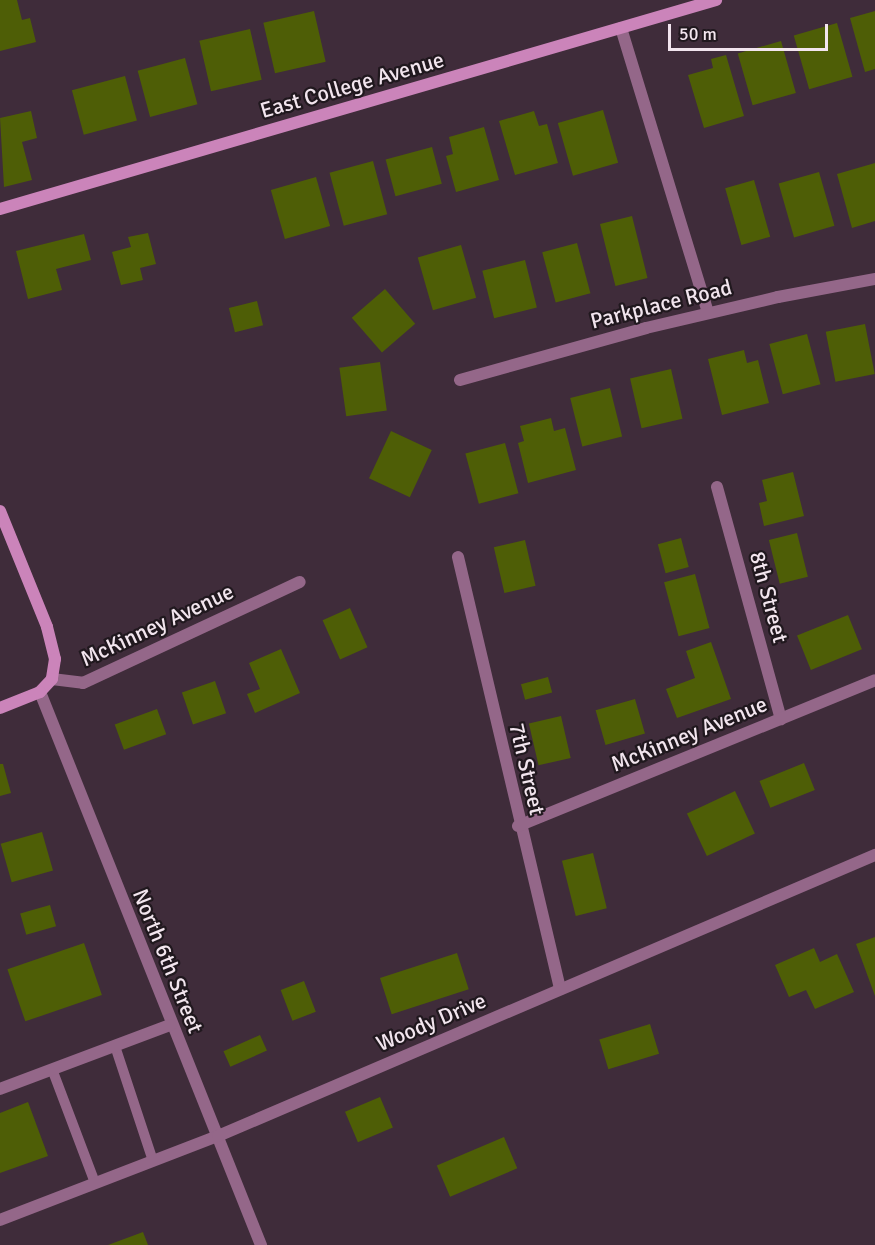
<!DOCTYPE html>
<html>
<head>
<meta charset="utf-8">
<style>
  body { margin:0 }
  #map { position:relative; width:875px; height:1245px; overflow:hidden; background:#3f2c3a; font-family:Signika,sans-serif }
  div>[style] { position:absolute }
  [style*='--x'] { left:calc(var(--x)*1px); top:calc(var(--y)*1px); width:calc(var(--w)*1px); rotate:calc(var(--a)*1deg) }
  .building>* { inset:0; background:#4e5e06; transform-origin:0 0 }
  .lane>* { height:10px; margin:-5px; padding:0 5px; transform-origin:5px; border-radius:5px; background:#946789 }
  .street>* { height:12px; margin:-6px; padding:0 6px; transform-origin:6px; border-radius:6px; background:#946789 }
  .secondary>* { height:12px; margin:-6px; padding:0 6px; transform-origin:6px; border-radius:6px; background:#cb84ba }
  span { translate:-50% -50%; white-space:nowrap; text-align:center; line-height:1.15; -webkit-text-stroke:4.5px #20181e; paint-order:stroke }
  .street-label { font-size:22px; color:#f2e5ee }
  .scale { position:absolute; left:668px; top:24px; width:160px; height:27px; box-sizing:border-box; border:3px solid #f2e5ee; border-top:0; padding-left:8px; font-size:18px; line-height:21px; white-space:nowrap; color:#f2e5ee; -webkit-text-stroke:4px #20181e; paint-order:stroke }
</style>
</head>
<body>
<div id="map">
  <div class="building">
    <i style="clip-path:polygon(0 0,17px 0,22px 20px,30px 18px,36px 42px,0 51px)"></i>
    <i style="left:314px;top:11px;width:52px;height:52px;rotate:77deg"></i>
    <i style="clip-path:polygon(875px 11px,875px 69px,865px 72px,850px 18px)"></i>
    <i style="left:837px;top:23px;width:56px;height:45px;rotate:74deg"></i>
    <i style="left:250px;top:29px;width:52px;height:52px;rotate:77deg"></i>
    <i style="left:781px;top:41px;width:54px;height:45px;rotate:74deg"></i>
    <i style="clip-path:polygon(726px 55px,744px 116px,704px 128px,688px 75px,713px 68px,711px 59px)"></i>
    <i style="left:185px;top:58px;width:48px;height:49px;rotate:75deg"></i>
    <i style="left:125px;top:76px;width:46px;height:55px;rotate:75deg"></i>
    <i style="left:603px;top:110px;width:55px;height:47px;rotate:74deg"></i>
    <i style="clip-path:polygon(31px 111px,37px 138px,22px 142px,32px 180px,4px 187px,0 118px)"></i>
    <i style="clip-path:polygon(534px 111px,539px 126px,547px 124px,558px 163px,515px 175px,499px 121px)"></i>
    <i style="clip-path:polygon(484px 127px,499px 180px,456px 192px,446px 156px,453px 154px,449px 137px)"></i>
    <i style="left:432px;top:147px;width:38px;height:48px;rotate:75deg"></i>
    <i style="left:373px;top:161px;width:55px;height:45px;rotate:75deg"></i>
    <i style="clip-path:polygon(875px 163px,875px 221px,852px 228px,837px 174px)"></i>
    <i style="left:819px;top:172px;width:56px;height:42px;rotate:74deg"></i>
    <i style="left:316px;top:177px;width:51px;height:47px;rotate:74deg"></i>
    <i style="left:754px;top:180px;width:59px;height:30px;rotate:74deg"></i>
    <i style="left:632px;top:216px;width:64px;height:33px;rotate:76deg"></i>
    <i style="clip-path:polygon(148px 233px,156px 264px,140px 268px,143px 280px,121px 285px,112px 252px,131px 247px,128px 237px)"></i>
    <i style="clip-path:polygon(84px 234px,91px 260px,56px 269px,62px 290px,28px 299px,16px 251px)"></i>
    <i style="left:577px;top:243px;width:52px;height:36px;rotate:75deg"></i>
    <i style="left:461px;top:245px;width:55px;height:45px;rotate:74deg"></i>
    <i style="left:525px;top:260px;width:49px;height:44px;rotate:76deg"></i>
    <i style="left:385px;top:289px;width:46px;height:44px;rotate:49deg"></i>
    <i style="left:257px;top:301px;width:25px;height:29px;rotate:76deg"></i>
    <i style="left:865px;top:324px;width:51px;height:40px;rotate:79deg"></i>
    <i style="left:807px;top:334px;width:52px;height:39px;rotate:75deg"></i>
    <i style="clip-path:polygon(744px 350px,747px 363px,758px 360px,769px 403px,722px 415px,708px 359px)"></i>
    <i style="left:380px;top:362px;width:49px;height:41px;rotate:82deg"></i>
    <i style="left:671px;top:369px;width:51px;height:42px;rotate:77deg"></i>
    <i style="left:610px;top:388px;width:50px;height:41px;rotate:76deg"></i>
    <i style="clip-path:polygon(551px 418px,554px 431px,565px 428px,576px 470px,528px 483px,518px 443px,524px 441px,520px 426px)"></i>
    <i style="left:391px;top:431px;width:45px;height:52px;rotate:25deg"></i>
    <i style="left:505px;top:443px;width:52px;height:41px;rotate:75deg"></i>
    <i style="clip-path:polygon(793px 472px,804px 516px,764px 526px,759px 503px,767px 501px,762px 480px)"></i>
    <i style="left:797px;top:533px;width:45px;height:29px;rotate:76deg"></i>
    <i style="left:681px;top:538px;width:30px;height:24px;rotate:75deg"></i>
    <i style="left:525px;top:540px;width:47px;height:32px;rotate:77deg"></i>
    <i style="left:695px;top:574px;width:56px;height:32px;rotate:75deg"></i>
    <i style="left:350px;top:608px;width:43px;height:30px;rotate:66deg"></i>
    <i style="left:848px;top:615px;width:37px;height:55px;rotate:68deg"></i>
    <i style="clip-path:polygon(711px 642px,731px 699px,677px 718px,666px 689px,695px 678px,686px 651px)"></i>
    <i style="clip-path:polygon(281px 649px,300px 693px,255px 713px,247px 694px,260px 689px,249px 663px)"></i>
    <i style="left:548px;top:677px;width:16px;height:28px;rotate:75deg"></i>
    <i style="left:215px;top:681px;width:34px;height:35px;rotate:71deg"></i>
    <i style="left:635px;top:699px;width:36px;height:41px;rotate:74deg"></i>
    <i style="left:157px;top:709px;width:27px;height:45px;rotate:70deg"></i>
    <i style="left:561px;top:716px;width:43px;height:33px;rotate:77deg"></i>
    <i style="left:804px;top:763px;width:29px;height:48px;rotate:68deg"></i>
    <i style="clip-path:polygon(0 764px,3px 764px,11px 793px,0 796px)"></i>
    <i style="left:735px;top:791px;width:47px;height:53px;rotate:65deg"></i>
    <i style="left:42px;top:832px;width:40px;height:43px;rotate:74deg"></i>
    <i style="left:593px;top:853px;width:57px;height:32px;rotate:76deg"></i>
    <i style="left:50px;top:905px;width:22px;height:31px;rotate:74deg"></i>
    <i style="clip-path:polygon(875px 937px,875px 996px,856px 944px)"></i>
    <i style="left:84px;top:943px;width:55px;height:81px;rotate:71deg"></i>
    <i style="clip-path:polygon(814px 948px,820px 962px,837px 954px,854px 992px,815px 1009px,806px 990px,789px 997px,775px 965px)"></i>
    <i style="left:457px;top:953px;width:38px;height:81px;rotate:72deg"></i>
    <i style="left:304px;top:981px;width:33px;height:25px;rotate:69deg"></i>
    <i style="left:650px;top:1024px;width:31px;height:53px;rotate:73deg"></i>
    <i style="left:260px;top:1035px;width:17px;height:40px;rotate:66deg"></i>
    <i style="left:380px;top:1097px;width:33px;height:38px;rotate:67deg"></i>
    <i style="clip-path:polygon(28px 1102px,48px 1156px,0 1173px,0 1113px)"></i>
    <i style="left:504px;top:1137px;width:34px;height:73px;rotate:67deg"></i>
    <i style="clip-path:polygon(143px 1232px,148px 1245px,108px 1245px)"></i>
  </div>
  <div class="lane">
    <i style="--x:115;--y:1046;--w:121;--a:71.7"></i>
    <i style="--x:52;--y:1069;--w:122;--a:69.3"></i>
  </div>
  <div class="street">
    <i style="--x:621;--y:28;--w:298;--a:73"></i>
    <i style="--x:460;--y:380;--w:193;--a:-15.6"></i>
    <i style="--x:646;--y:328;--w:136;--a:-13.2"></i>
    <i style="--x:778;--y:297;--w:99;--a:-10.5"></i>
    <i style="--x:717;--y:487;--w:241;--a:74.6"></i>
    <i style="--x:458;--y:557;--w:444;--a:76.7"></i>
    <i style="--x:52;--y:679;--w:31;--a:7"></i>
    <i style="--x:83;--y:683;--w:239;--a:-25"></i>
    <i style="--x:40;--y:692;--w:596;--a:68.22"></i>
    <i style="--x:518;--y:826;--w:386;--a:-22.2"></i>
    <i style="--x:0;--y:1089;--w:182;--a:-20.6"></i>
    <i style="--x:0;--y:1220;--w:234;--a:-21.1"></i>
    <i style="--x:218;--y:1136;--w:715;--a:-23.16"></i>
  </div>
  <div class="secondary">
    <i style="--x:0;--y:209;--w:746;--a:-16.27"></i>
    <i style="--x:0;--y:511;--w:125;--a:67.9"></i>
    <i style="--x:47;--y:627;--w:33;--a:76"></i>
    <i style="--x:55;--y:659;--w:20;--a:99"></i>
    <i style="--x:52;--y:679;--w:18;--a:133"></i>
    <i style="--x:40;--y:692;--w:43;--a:158.2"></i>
  </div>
  <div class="street-label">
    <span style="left:352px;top:85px;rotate:-16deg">East College Avenue</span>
    <span style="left:661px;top:304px;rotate:-14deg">Parkplace Road</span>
    <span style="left:769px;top:597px;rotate:75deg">8th Street</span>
    <span style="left:157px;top:625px;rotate:-25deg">McKinney Avenue</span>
    <span style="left:689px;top:734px;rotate:-22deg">McKinney Avenue</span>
    <span style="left:527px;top:769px;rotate:77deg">7th Street</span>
    <span style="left:168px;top:961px;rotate:68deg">North 6th Street</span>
    <span style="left:431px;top:1022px;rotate:-23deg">Woody Drive</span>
  </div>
  <div class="scale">50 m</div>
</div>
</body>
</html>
